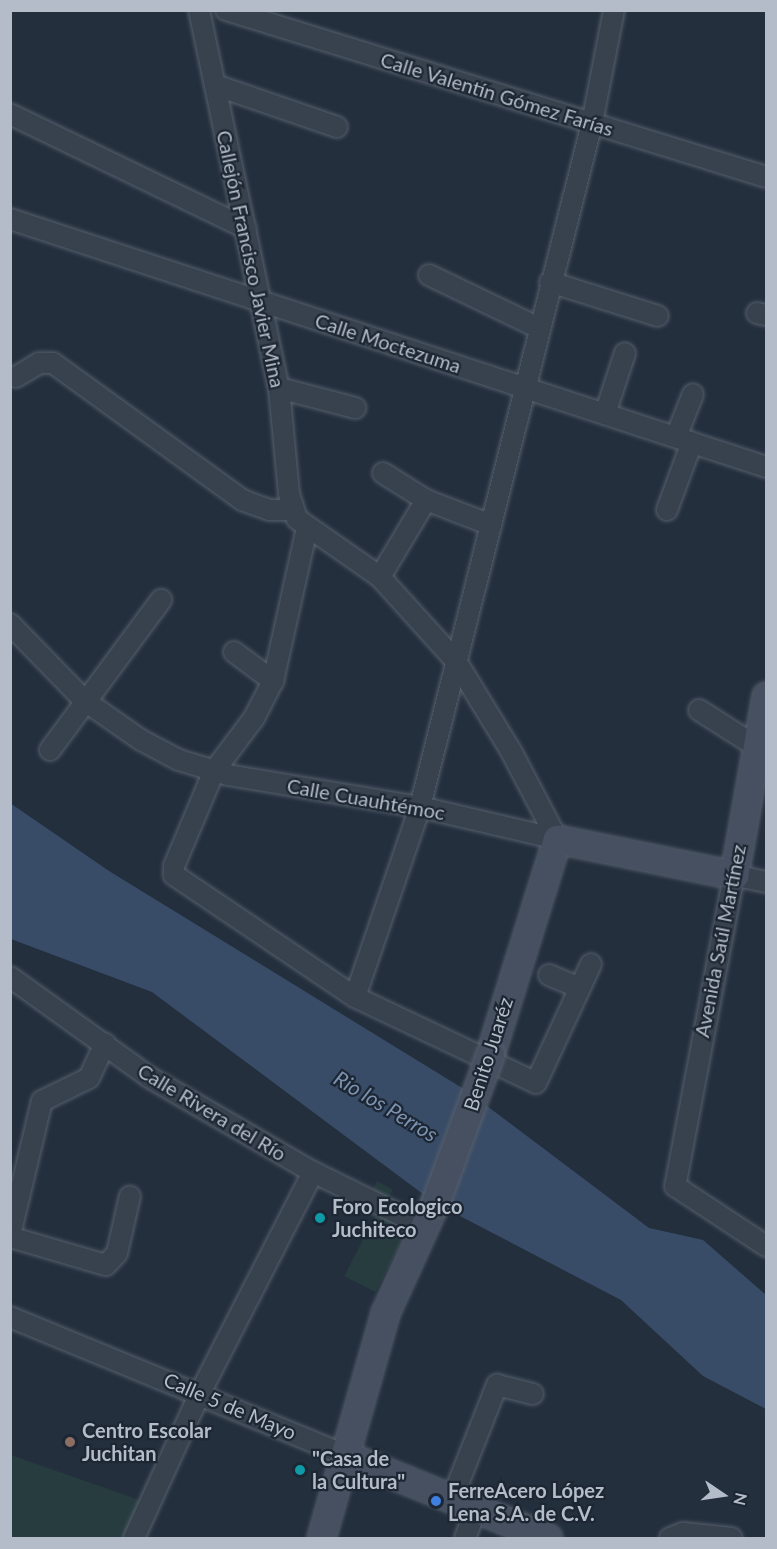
<!DOCTYPE html>
<html>
<head>
<meta charset="utf-8">
<style>
  body { margin:0 }
  #map { position:relative; width:777px; height:1549px; overflow:hidden; background:#242f3e; font-family:Lato,sans-serif }
  div>[style] { position:absolute }
  [style*='--x'] { left:calc(var(--x)*1px); top:calc(var(--y)*1px); width:calc(var(--w)*1px); rotate:calc(var(--a)*1deg) }
  .green>* { inset:0; background:#263c3f; transform-origin:0 0 }
  .water>* { inset:0; background:#394c67 }
  .roads { filter:drop-shadow(0 0 2px #565f6c) drop-shadow(0 0 2px #565f6c) }
  .street>* { height:20px; margin:-10px; padding:0 10px; transform-origin:10px; border-radius:10px; background:#38414e }
  .secondary>* { height:27px; margin:-13.5px; padding:0 13.5px; transform-origin:13.5px; border-radius:13.5px; background:#465061 }
  .bridges { filter:drop-shadow(0 0 2px #565f6c) drop-shadow(0 0 2px #565f6c) }
  .secondary-bridge>* { height:27px; margin:-13.5px; padding:0 13.5px; transform-origin:13.5px; border-radius:13.5px; background:#465061 }
  .dots>* { width:16px; height:16px; translate:-50% -50%; box-sizing:border-box; border:3px solid #1d2633; border-radius:50% }
  span { translate:-50% -50%; white-space:nowrap; text-align:center; line-height:1.15; -webkit-text-stroke:4.5px #1d2633; paint-order:stroke }
  .street-label { font-size:20px; color:#b4bcc9 }
  .poi-label { font-size:20px; color:#b4bcc9; font-weight:700 }
  .left { translate:0 -50%; text-align:left }
  .water-label { font-size:21px; color:#7c92b1; font-style:italic }
  .frame { position:absolute; inset:0; border:12px solid #b4bcc9; pointer-events:none }
  .north { position:absolute; left:693px; top:1465px; width:60px; height:60px; -webkit-text-stroke:4px #1d2633; paint-order:stroke; rotate:103deg; font-size:16px; font-weight:700; line-height:24px; text-align:center; color:#b4bcc9 }
  .north::after { content:''; display:block; margin:auto; width:21px; height:27px; background:#b4bcc9; clip-path:polygon(50% 0,100% 100%,50% 72%,0 100%) }
</style>
</head>
<body>
<div id="map">
  <div class="green">
    <i style="left:377px;top:1181px;width:18px;height:16px;rotate:29deg"></i>
    <i style="left:377px;top:1212px;width:35px;height:72px;rotate:27deg"></i>
    <i style="clip-path:polygon(11px 1455px,148px 1503px,132px 1538px,11px 1538px)"></i>
  </div>
  <div class="water">
    <i style="clip-path:polygon(10px 803px,109px 871px,467px 1091px,649px 1228px,703px 1240px,766px 1295px,766px 1409px,703px 1376px,621px 1300px,435px 1203px,152px 992px,11px 939px)"></i>
  </div>
  <div class="roads">
    <div class="street">
      <i style="--x:199;--y:10;--w:386;--a:78.1"></i>
      <i style="--x:279;--y:388;--w:106;--a:84.6"></i>
      <i style="--x:289;--y:494;--w:26;--a:72"></i>
      <i style="--x:297;--y:519;--w:101;--a:34.9"></i>
      <i style="--x:380;--y:577;--w:113;--a:47.9"></i>
      <i style="--x:456;--y:661;--w:105;--a:58.6"></i>
      <i style="--x:511;--y:751;--w:99;--a:62.4"></i>
      <i style="--x:226;--y:10;--w:565;--a:17.18"></i>
      <i style="--x:215;--y:85;--w:129;--a:19"></i>
      <i style="--x:10;--y:114;--w:262;--a:25.8"></i>
      <i style="--x:10;--y:219;--w:796;--a:18.16"></i>
      <i style="--x:429;--y:275;--w:122;--a:25.7"></i>
      <i style="--x:550;--y:282;--w:113;--a:17.5"></i>
      <i style="--x:757;--y:313;--w:9;--a:13"></i>
      <i style="--x:16;--y:377;--w:27;--a:-31"></i>
      <i style="--x:39;--y:363;--w:14;--a:0"></i>
      <i style="--x:53;--y:363;--w:233;--a:35.9"></i>
      <i style="--x:242;--y:500;--w:29;--a:20"></i>
      <i style="--x:269;--y:510;--w:24;--a:0"></i>
      <i style="--x:279;--y:388;--w:79;--a:14.7"></i>
      <i style="--x:605;--y:414;--w:64;--a:-71.8"></i>
      <i style="--x:676;--y:437;--w:46;--a:-68.4"></i>
      <i style="--x:383;--y:473;--w:51;--a:32.1"></i>
      <i style="--x:426;--y:500;--w:70;--a:21"></i>
      <i style="--x:667;--y:510;--w:72;--a:-69.8"></i>
      <i style="--x:307;--y:528;--w:157;--a:102.5"></i>
      <i style="--x:273;--y:681;--w:42;--a:117.2"></i>
      <i style="--x:254;--y:718;--w:66;--a:127"></i>
      <i style="--x:214;--y:771;--w:103;--a:112.8"></i>
      <i style="--x:174;--y:866;--w:9;--a:90"></i>
      <i style="--x:174;--y:875;--w:218;--a:34"></i>
      <i style="--x:355;--y:997;--w:200;--a:25.4"></i>
      <i style="--x:536;--y:1083;--w:131;--a:-65.2"></i>
      <i style="--x:380;--y:577;--w:90;--a:-59.1"></i>
      <i style="--x:10;--y:624;--w:107;--a:45.8"></i>
      <i style="--x:85;--y:701;--w:68;--a:34.9"></i>
      <i style="--x:141;--y:740;--w:43;--a:27.8"></i>
      <i style="--x:179;--y:760;--w:51;--a:17"></i>
      <i style="--x:228;--y:775;--w:195;--a:9.5"></i>
      <i style="--x:420;--y:807;--w:141;--a:13.1"></i>
      <i style="--x:234;--y:652;--w:49;--a:36.6"></i>
      <i style="--x:699;--y:710;--w:69;--a:32.5"></i>
      <i style="--x:757;--y:747;--w:9;--a:-6"></i>
      <i style="--x:50;--y:750;--w:187;--a:-53.5"></i>
      <i style="--x:766;--y:882;--w:33;--a:-168"></i>
      <i style="--x:734;--y:875;--w:317;--a:100.7"></i>
      <i style="--x:675;--y:1186;--w:109;--a:33.4"></i>
      <i style="--x:549;--y:975;--w:33;--a:23"></i>
      <i style="--x:10;--y:977;--w:171;--a:35.7"></i>
      <i style="--x:149;--y:1077;--w:190;--a:30.1"></i>
      <i style="--x:313;--y:1172;--w:125;--a:26.2"></i>
      <i style="--x:355;--y:997;--w:201;--a:-71.1"></i>
      <i style="--x:420;--y:807;--w:705;--a:-75.88"></i>
      <i style="--x:592;--y:123;--w:115;--a:-79"></i>
      <i style="--x:10;--y:1235;--w:138;--a:-76.6"></i>
      <i style="--x:42;--y:1101;--w:52;--a:-26.1"></i>
      <i style="--x:89;--y:1078;--w:38;--a:-65"></i>
      <i style="--x:10;--y:1237;--w:100;--a:16.3"></i>
      <i style="--x:106;--y:1265;--w:16;--a:-47"></i>
      <i style="--x:117;--y:1253;--w:58;--a:-77.2"></i>
      <i style="--x:10;--y:1317;--w:362;--a:22.4"></i>
      <i style="--x:452;--y:1499;--w:123;--a:-68.5"></i>
      <i style="--x:497;--y:1385;--w:37;--a:14"></i>
      <i style="--x:134;--y:1538;--w:159;--a:-65.5"></i>
      <i style="--x:200;--y:1393;--w:248;--a:-62.9"></i>
      <i style="--x:465;--y:1538;--w:31;--a:-69"></i>
      <i style="--x:670;--y:1538;--w:14;--a:-21"></i>
      <i style="--x:683;--y:1533;--w:49;--a:5.8"></i>
    </div>
    <div class="secondary">
      <i style="--x:490;--y:1054;--w:225;--a:-72.7"></i>
      <i style="--x:557;--y:839;--w:181;--a:11.5"></i>
      <i style="--x:734;--y:875;--w:182;--a:-79.9"></i>
      <i style="--x:345;--y:1455;--w:219;--a:22.2"></i>
      <i style="--x:321;--y:1538;--w:234;--a:-74.1"></i>
      <i style="--x:385;--y:1313;--w:121;--a:-65.6"></i>
    </div>
  </div>
  <div class="bridges">
    <div class="secondary-bridge">
      <i style="--x:435;--y:1203;--w:159;--a:-69.7"></i>
    </div>
  </div>
  <div class="dots">
    <i style="left:320px;top:1218px;background:#0f9aa8"></i>
    <i style="left:70px;top:1442px;background:#8d6e63"></i>
    <i style="left:300px;top:1470px;background:#0f9aa8"></i>
    <i style="left:436px;top:1501px;background:#3f7fe0"></i>
  </div>
  <div class="street-label">
    <span style="left:497px;top:94px;rotate:17deg">Calle Valentín Gómez Farías</span>
    <span style="left:251px;top:259px;rotate:78deg">Callejón Francisco Javier Mina</span>
    <span style="left:388px;top:343px;rotate:18deg">Calle Moctezuma</span>
    <span style="left:366px;top:799px;rotate:10deg">Calle Cuauhtémoc</span>
    <span style="left:720px;top:941px;rotate:-79deg">Avenida Saúl Martínez</span>
    <span style="left:488px;top:1054px;rotate:-72deg">Benito Juaréz</span>
    <span style="left:212px;top:1112px;rotate:31deg">Calle Rivera del Río</span>
    <span style="left:230px;top:1406px;rotate:23deg">Calle 5 de Mayo</span>
  </div>
  <div class="poi-label">
    <span class="left" style="left:332px;top:1218px">Foro Ecologico<br>Juchiteco</span>
    <span class="left" style="left:82px;top:1442px">Centro Escolar<br>Juchitan</span>
    <span class="left" style="left:312px;top:1470px">"Casa de<br>la Cultura"</span>
    <span class="left" style="left:448px;top:1502px">FerreAcero López<br>Lena S.A. de C.V.</span>
  </div>
  <div class="water-label">
    <span style="left:386px;top:1106px;rotate:31deg">Rio los Perros</span>
  </div>
  <div class="frame"></div>
  <div class="north">N</div>
</div>
</body>
</html>
